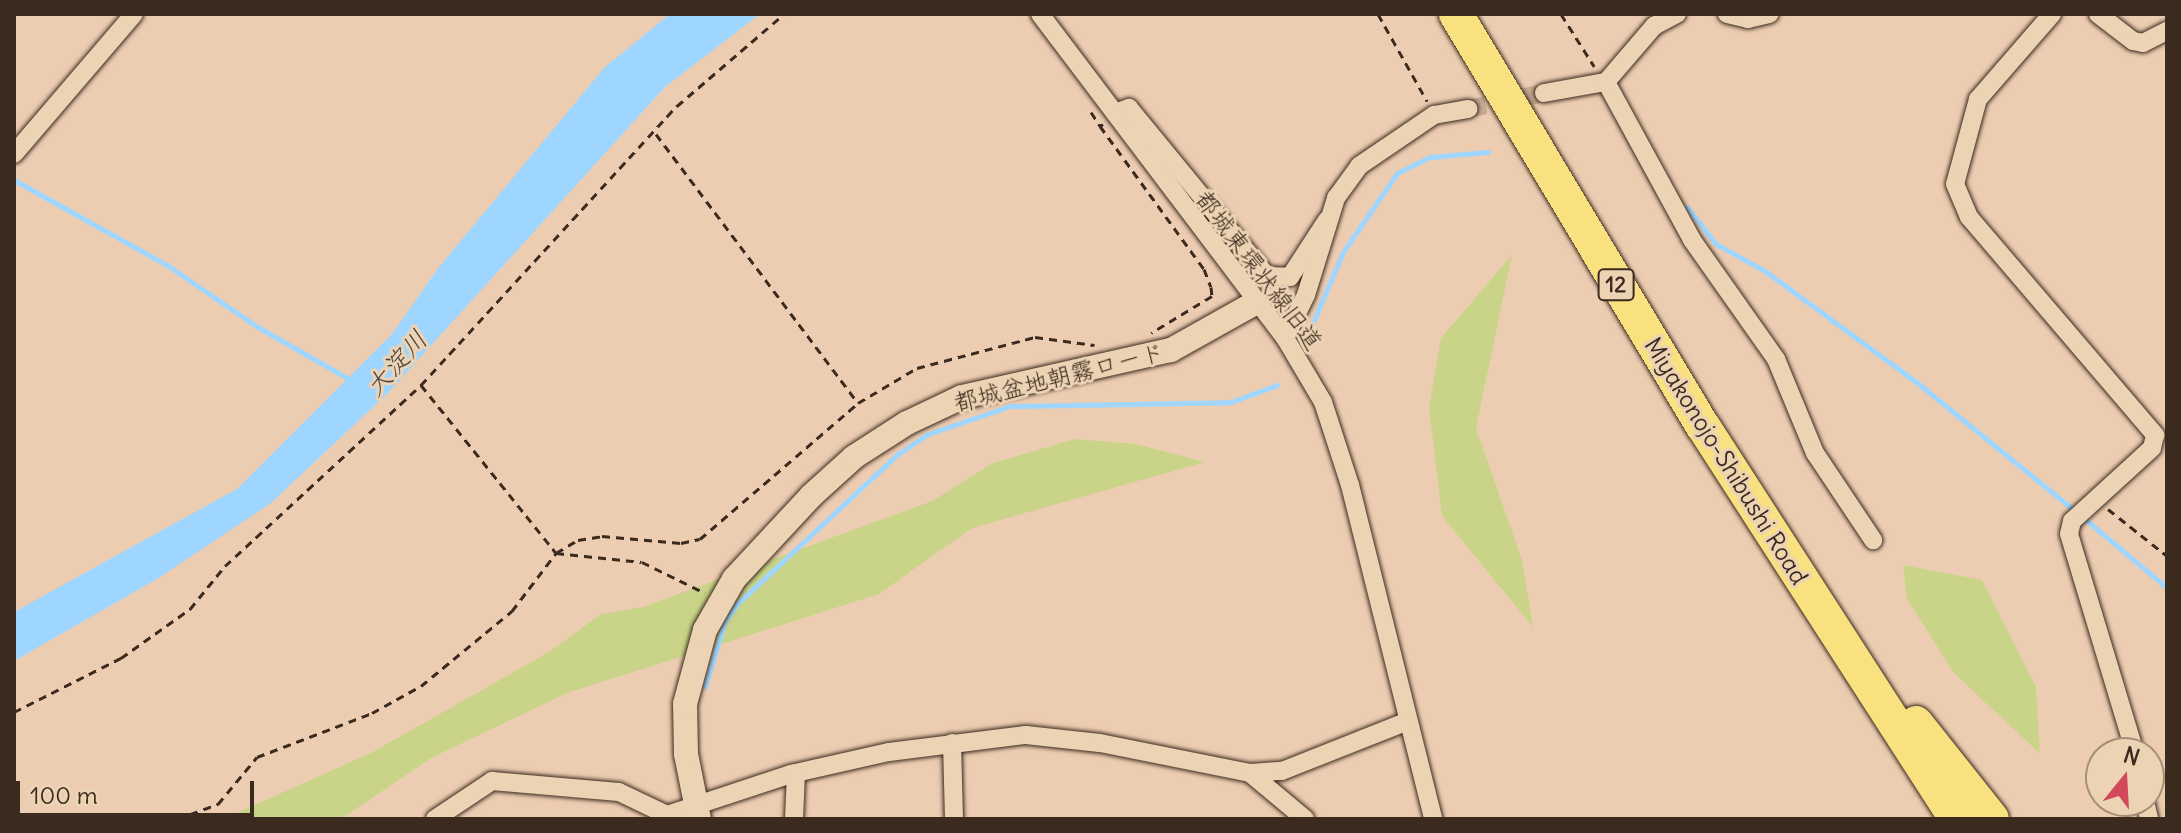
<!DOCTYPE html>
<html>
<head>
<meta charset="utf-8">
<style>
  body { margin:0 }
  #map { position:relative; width:2181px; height:833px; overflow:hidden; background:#edcdb2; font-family:Delius,"Klee One",sans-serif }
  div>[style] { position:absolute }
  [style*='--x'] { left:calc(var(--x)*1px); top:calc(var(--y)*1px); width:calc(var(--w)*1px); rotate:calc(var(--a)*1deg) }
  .green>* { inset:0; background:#c9d488 }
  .water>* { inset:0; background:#9fd6ff }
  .stream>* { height:5px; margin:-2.5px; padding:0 2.5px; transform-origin:2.5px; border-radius:2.5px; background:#9fd6ff }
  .minor-tunnel>* { height:18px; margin-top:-9px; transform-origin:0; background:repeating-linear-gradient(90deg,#c9ac94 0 18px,transparent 0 27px) }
  .path>* { height:3px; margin-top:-1.5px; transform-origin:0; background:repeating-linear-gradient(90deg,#3b2a1e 0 8px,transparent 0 14px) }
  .roads { filter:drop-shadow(0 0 2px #3b2a1e) drop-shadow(0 0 2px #3b2a1e) }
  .minor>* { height:18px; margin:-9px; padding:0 9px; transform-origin:9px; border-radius:9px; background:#ecd3b4 }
  .tertiary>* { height:24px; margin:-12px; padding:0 12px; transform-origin:12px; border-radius:12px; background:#ecd3b4 }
  .motorway>* { height:34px; margin:-17px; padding:0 17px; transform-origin:17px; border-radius:17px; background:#fae180 }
  span { translate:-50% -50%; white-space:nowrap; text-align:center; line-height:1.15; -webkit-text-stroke:6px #ecd3b4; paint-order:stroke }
  .shield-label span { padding:2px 6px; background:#ecd3b4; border:2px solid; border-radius:6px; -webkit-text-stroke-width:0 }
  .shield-label { font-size:22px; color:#3b2a1e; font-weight:700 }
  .street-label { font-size:24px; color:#3b2a1e }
  .water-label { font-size:26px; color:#4a4440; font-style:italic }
  .frame { position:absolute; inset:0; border:16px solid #3b2a1e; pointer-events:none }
  .north { position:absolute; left:2085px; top:737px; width:80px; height:80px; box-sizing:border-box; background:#ecd3b4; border:2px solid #a58f78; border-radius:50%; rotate:18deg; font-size:22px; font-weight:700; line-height:32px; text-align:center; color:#3b2a1e }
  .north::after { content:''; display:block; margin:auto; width:28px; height:36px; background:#d1495b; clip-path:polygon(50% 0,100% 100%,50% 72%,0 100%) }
  .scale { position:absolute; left:16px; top:781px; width:238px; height:36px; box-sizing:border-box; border:4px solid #3b2a1e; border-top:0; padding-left:10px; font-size:24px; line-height:28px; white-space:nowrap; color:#3b2a1e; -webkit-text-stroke:6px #ecd3b4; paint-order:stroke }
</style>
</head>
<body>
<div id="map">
  <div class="green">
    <i style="clip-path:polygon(1512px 255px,1476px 428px,1522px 560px,1533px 627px,1442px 516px,1429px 408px,1441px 338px)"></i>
    <i style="clip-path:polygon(1075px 439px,1135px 444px,1205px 462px,972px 528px,879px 594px,567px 693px,431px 758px,341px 819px,223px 819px,371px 753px,549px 652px,601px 614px,643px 607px,932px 501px,993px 463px)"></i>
    <i style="clip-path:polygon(1903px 565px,1982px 580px,2036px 687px,2040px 754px,1954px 673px,1907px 599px)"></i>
  </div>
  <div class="water">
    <i style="clip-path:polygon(670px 14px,760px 14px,665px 87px,387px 394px,271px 503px,157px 579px,14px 661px,14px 612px,237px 489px,392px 334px,439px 267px,605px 67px)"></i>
  </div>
  <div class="stream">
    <i style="--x:14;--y:180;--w:175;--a:29.1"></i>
    <i style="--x:167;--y:265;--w:108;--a:34.4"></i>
    <i style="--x:256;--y:326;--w:113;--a:29.7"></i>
    <i style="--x:1687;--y:207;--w:47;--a:51.9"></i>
    <i style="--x:1716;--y:244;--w:56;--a:28.9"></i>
    <i style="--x:1765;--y:271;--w:186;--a:36.3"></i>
    <i style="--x:1915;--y:381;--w:205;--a:39.1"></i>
    <i style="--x:1308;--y:334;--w:89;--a:-66.9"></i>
    <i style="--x:1343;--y:252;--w:96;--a:-55.6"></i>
    <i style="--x:1397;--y:173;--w:37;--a:-26"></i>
    <i style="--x:1430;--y:157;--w:58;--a:-4.9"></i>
    <i style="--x:2086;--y:520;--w:106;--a:40"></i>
    <i style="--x:705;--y:686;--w:68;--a:-72.9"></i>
    <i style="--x:725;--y:621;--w:22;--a:-54"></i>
    <i style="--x:738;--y:603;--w:219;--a:-43"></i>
    <i style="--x:898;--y:454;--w:36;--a:-34"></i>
    <i style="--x:928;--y:434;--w:87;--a:-18.9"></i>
    <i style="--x:1010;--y:406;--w:221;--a:-1"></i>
    <i style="--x:1231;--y:402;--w:49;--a:-20.3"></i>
  </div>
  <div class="minor-tunnel">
    <i style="--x:1468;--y:109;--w:78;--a:-11.9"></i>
  </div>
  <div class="path">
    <i style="--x:1378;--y:14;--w:100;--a:60.6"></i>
    <i style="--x:1561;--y:14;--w:62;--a:57.6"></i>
    <i style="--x:1091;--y:112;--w:17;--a:57"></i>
    <i style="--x:1103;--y:124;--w:4;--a:146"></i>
    <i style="--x:1100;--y:126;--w:177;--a:54"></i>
    <i style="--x:1204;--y:269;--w:19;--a:69"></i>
    <i style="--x:1211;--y:287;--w:9;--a:84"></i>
    <i style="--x:1212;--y:296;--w:71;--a:148.8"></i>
    <i style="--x:656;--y:134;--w:336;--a:53.1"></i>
    <i style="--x:421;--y:385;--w:216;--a:51.2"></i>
    <i style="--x:556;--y:553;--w:86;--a:6"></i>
    <i style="--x:642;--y:562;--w:70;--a:26.2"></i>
    <i style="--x:2108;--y:509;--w:75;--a:38.5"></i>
    <i style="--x:14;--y:712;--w:120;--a:-26.8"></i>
    <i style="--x:121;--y:658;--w:85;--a:-35.4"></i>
    <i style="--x:190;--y:609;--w:55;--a:-50.9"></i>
    <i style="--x:225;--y:566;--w:267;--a:-42.7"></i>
    <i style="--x:421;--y:385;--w:379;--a:-47.5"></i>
    <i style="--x:677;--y:106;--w:141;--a:-40.7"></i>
    <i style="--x:177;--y:819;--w:44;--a:-20.1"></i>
    <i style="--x:218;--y:804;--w:61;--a:-50.3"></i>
    <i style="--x:257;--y:757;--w:123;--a:-20.9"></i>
    <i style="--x:372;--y:713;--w:56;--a:-28.9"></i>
    <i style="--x:421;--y:686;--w:118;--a:-39.5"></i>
    <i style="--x:512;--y:611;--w:73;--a:-52.8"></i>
    <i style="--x:556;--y:553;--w:26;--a:-31"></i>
    <i style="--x:578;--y:540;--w:24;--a:-9"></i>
    <i style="--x:602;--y:536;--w:79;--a:5.1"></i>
    <i style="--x:681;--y:543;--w:19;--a:-12"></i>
    <i style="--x:700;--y:539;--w:208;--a:-40.7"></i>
    <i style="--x:858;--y:403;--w:69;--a:-30.7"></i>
    <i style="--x:917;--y:368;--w:122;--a:-14.7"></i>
    <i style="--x:1035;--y:337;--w:60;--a:7.7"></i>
  </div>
  <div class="roads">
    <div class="minor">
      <i style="--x:1040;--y:14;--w:406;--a:52.9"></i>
      <i style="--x:1285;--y:338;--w:74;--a:59.3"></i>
      <i style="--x:1323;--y:402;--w:87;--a:72"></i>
      <i style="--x:1350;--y:485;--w:344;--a:76"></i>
      <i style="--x:1727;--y:14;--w:22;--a:13"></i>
      <i style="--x:1748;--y:19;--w:22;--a:-13"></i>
      <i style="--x:2052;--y:14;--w:113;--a:131"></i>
      <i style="--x:1978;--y:99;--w:88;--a:105.1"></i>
      <i style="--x:1955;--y:184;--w:36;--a:67"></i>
      <i style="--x:1969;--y:217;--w:287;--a:49.5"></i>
      <i style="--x:2155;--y:435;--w:13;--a:103"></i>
      <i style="--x:2152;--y:448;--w:108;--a:137.6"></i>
      <i style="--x:2072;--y:521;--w:13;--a:103"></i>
      <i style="--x:2069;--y:534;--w:229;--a:73.2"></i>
      <i style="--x:2098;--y:14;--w:44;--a:37.6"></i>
      <i style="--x:2133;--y:41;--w:10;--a:11"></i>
      <i style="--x:2143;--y:43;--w:27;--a:-27"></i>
      <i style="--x:1606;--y:82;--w:180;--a:61.4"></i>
      <i style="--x:1692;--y:240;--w:146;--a:54.8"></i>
      <i style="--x:1776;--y:359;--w:102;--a:67.5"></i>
      <i style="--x:1815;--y:453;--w:105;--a:56.3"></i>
      <i style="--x:1544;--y:93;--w:63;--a:-10.1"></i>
      <i style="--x:1606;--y:82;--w:74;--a:-49.4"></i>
      <i style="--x:1654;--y:26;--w:26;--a:-28"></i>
      <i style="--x:1115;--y:113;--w:15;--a:-20"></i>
      <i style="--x:1129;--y:108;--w:217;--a:50.6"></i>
      <i style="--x:1267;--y:276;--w:23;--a:2"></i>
      <i style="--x:1290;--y:277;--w:68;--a:-57"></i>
      <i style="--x:14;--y:154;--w:184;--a:-49.4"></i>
      <i style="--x:1285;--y:338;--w:48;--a:-64"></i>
      <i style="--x:1306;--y:295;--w:102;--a:-72.8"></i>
      <i style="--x:1336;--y:198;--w:39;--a:-54"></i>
      <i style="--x:1359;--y:166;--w:91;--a:-34.2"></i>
      <i style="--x:1434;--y:115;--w:35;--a:-10"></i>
      <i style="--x:952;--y:743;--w:76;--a:88.5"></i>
      <i style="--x:1250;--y:773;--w:32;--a:-4"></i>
      <i style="--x:1282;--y:771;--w:136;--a:-21.6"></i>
      <i style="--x:2145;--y:801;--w:18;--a:77"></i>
      <i style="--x:435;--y:819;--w:69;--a:-33.7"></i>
      <i style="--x:492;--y:781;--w:127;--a:5"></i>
      <i style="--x:619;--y:792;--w:53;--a:25.6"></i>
      <i style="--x:667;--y:815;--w:131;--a:-18.3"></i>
      <i style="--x:791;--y:774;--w:100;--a:-12.7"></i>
      <i style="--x:889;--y:752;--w:138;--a:-7.1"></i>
      <i style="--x:1026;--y:735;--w:74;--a:6.2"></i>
      <i style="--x:1100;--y:743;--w:153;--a:11.3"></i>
      <i style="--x:1250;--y:773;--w:72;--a:39.9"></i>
      <i style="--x:794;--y:819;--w:46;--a:-87.5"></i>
    </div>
    <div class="tertiary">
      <i style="--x:699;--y:819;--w:66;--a:-101.3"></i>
      <i style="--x:686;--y:754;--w:50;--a:-91.1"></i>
      <i style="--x:685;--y:704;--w:77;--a:-74.9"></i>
      <i style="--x:705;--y:630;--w:59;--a:-60.4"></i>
      <i style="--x:734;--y:579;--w:113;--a:-47.1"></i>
      <i style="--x:811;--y:496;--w:58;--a:-42.2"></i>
      <i style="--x:854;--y:457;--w:63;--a:-32.7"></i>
      <i style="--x:907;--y:423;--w:61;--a:-25.3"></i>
      <i style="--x:962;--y:397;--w:214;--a:-12.7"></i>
      <i style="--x:1171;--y:350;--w:96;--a:-29.2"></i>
    </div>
    <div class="motorway">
      <i style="--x:1456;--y:14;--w:480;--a:59.1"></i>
      <i style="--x:1703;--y:426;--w:467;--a:57.2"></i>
      <i style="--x:1916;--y:723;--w:122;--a:51.6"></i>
    </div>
  </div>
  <div class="shield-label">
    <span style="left:1616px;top:285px">12</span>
  </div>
  <div class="street-label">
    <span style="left:1259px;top:270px;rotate:53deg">都城東環状線旧道</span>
    <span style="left:1059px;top:377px;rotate:-14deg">都城盆地朝霧ロード</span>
    <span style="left:1726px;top:461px;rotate:58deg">Miyakonojo-Shibushi Road</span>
  </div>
  <div class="water-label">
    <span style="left:396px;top:363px;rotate:-48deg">大淀川</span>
  </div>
  <div class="frame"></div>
  <div class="north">N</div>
  <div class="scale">100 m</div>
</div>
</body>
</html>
